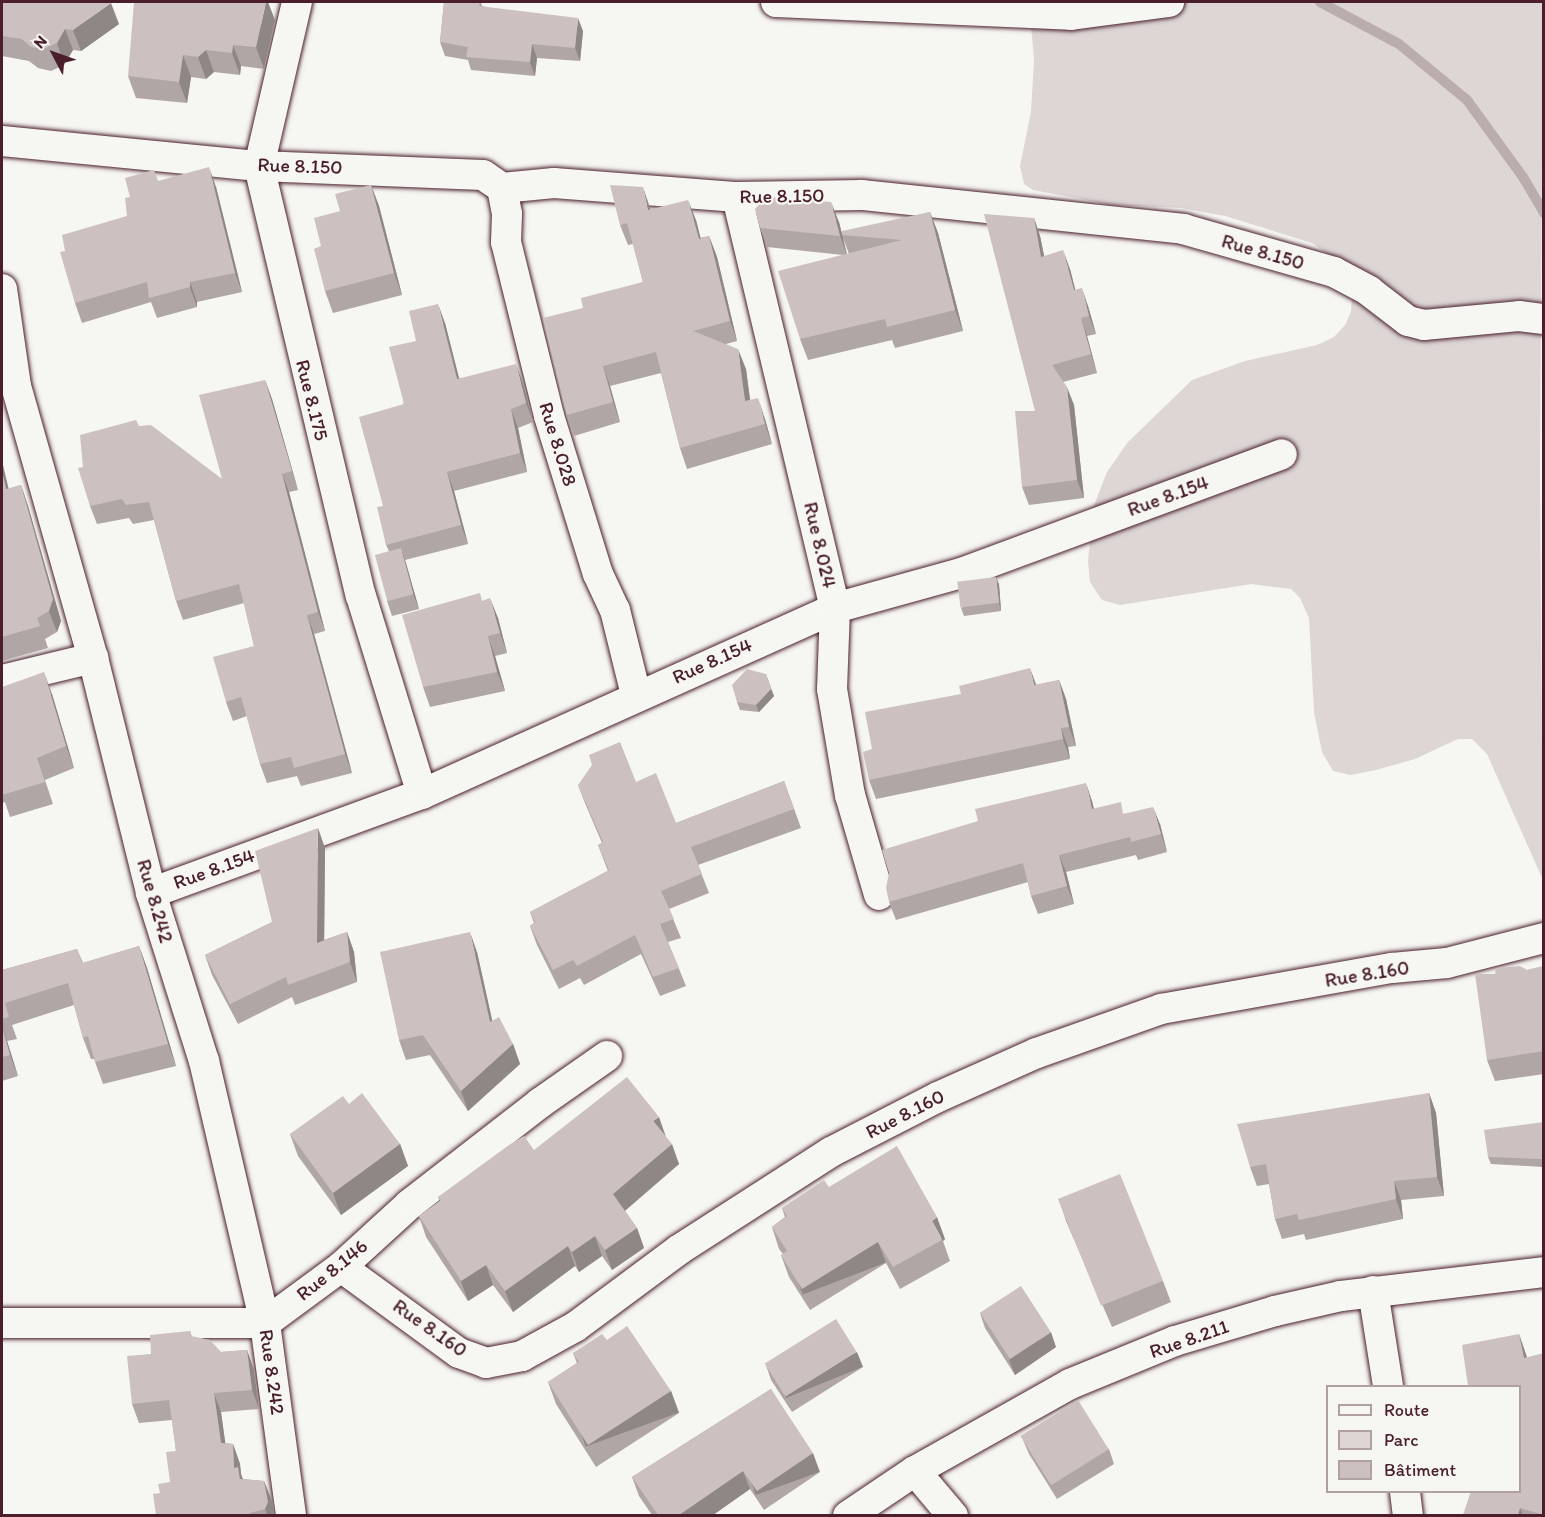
<!DOCTYPE html>
<html>
<head>
<meta charset="utf-8">
<style>
  body { margin:0 }
  #map { position:relative; width:1545px; height:1517px; overflow:hidden; background:#f6f6f2; font-family:Itim,sans-serif }
  div>[style] { position:absolute }
  [style*='--x'] { left:calc(var(--x)*1px); top:calc(var(--y)*1px); width:calc(var(--w)*1px); rotate:calc(var(--a)*1deg) }
  .green>* { inset:0; background:#ddd6d5 }
  .stream>* { height:10px; margin:-5px; padding:0 5px; transform-origin:5px; border-radius:5px; background:#bbadae }
  .roads { filter:drop-shadow(0 0 2px #4a1f2b) drop-shadow(0 0 2px #4a1f2b) }
  .street>* { height:30px; margin:-15px; padding:0 15px; transform-origin:15px; border-radius:15px; background:#f6f6f2 }
  .wall>* { inset:0; background:#afa6a5 }
  .shaded-wall>* { inset:0; background:#8f8786; transform-origin:0 0 }
  .building>* { inset:0; background:#ccc1c0; transform-origin:0 0 }
  span { translate:-50% -50%; white-space:nowrap; text-align:center; line-height:1.15; -webkit-text-stroke:4.5px #f6f6f2; paint-order:stroke }
  .street-label { font-size:20px; color:#4a1f2b }
  .frame { position:absolute; inset:0; border:3px solid #4a1f2b; pointer-events:none }
  .legend { position:absolute; left:1326px; top:1385px; width:195px; height:108px; box-sizing:border-box; background:#f6f6f2; border:2px solid #b1a0a2; margin:0; padding:8px 10px; list-style:none; font-size:18px; color:#4a1f2b }
  .legend li { display:flex; align-items:center; gap:12px; height:30px }
  .legend b { width:30px; border:2px solid #b1a0a2 }
  .north { position:absolute; left:24px; top:24px; width:60px; height:60px; -webkit-text-stroke:4px #f6f6f2; paint-order:stroke; rotate:311deg; font-size:16px; font-weight:700; line-height:24px; text-align:center; color:#4a1f2b }
  .north::after { content:''; display:block; margin:auto; width:21px; height:27px; background:#4a1f2b; clip-path:polygon(50% 0,100% 100%,50% 72%,0 100%) }
</style>
</head>
<body>
<div id="map">
  <div class="green">
    <i style="clip-path:polygon(1029px 2px,1543px 2px,1540px 471px,1543px 880px,1487px 754px,1472px 739px,1458px 739px,1415px 759px,1376px 770px,1350px 775px,1333px 771px,1322px 752px,1314px 712px,1309px 618px,1300px 598px,1291px 589px,1251px 584px,1120px 605px,1102px 600px,1090px 582px,1088px 561px,1093px 508px,1107px 472px,1128px 442px,1192px 380px,1245px 361px,1317px 345px,1334px 337px,1346px 324px,1351px 311px,1353px 282px,1348px 268px,1312px 243px,1225px 216px,1181px 208px,1112px 205px,1033px 190px,1024px 184px,1020px 166px,1031px 112px,1034px 60px)"></i>
  </div>
  <div class="stream">
    <i style="--x:1320;--y:2;--w:89;--a:28"></i>
    <i style="--x:1399;--y:44;--w:88;--a:39.5"></i>
    <i style="--x:1467;--y:100;--w:95;--a:54"></i>
    <i style="--x:1523;--y:177;--w:42;--a:59.7"></i>
  </div>
  <div class="roads">
    <div class="street">
      <i style="--x:297;--y:2;--w:168;--a:103"></i>
      <i style="--x:259;--y:166;--w:442;--a:76.7"></i>
      <i style="--x:361;--y:596;--w:207;--a:72.9"></i>
      <i style="--x:776;--y:2;--w:295;--a:2.5"></i>
      <i style="--x:1071;--y:15;--w:99;--a:-7.6"></i>
      <i style="--x:2;--y:141;--w:258;--a:5.6"></i>
      <i style="--x:259;--y:166;--w:224;--a:2.3"></i>
      <i style="--x:483;--y:175;--w:23;--a:34"></i>
      <i style="--x:502;--y:188;--w:52;--a:-5.5"></i>
      <i style="--x:554;--y:183;--w:184;--a:4.4"></i>
      <i style="--x:737;--y:197;--w:125;--a:-0.9"></i>
      <i style="--x:862;--y:195;--w:323;--a:6"></i>
      <i style="--x:1183;--y:229;--w:157;--a:15.9"></i>
      <i style="--x:1334;--y:272;--w:40;--a:28"></i>
      <i style="--x:1369;--y:291;--w:49;--a:37.6"></i>
      <i style="--x:1408;--y:321;--w:16;--a:14"></i>
      <i style="--x:1424;--y:325;--w:95;--a:-5.4"></i>
      <i style="--x:1519;--y:316;--w:25;--a:7"></i>
      <i style="--x:502;--y:188;--w:26;--a:79"></i>
      <i style="--x:507;--y:214;--w:28;--a:92"></i>
      <i style="--x:506;--y:242;--w:179;--a:76.1"></i>
      <i style="--x:549;--y:416;--w:165;--a:72.8"></i>
      <i style="--x:598;--y:574;--w:40;--a:65"></i>
      <i style="--x:615;--y:610;--w:88;--a:76.1"></i>
      <i style="--x:737;--y:197;--w:423;--a:76.6"></i>
      <i style="--x:835;--y:608;--w:81;--a:92.1"></i>
      <i style="--x:832;--y:689;--w:108;--a:80.4"></i>
      <i style="--x:850;--y:795;--w:104;--a:73.8"></i>
      <i style="--x:2;--y:289;--w:98;--a:81.8"></i>
      <i style="--x:16;--y:386;--w:283;--a:74.2"></i>
      <i style="--x:93;--y:658;--w:242;--a:76.1"></i>
      <i style="--x:151;--y:893;--w:176;--a:72.5"></i>
      <i style="--x:204;--y:1061;--w:269;--a:76.9"></i>
      <i style="--x:265;--y:1323;--w:195;--a:82.3"></i>
      <i style="--x:2;--y:680;--w:94;--a:-13.6"></i>
      <i style="--x:151;--y:893;--w:289;--a:-20.1"></i>
      <i style="--x:422;--y:794;--w:453;--a:-24.2"></i>
      <i style="--x:835;--y:608;--w:131;--a:-15.5"></i>
      <i style="--x:961;--y:573;--w:342;--a:-20.3"></i>
      <i style="--x:341;--y:1267;--w:146;--a:36.1"></i>
      <i style="--x:459;--y:1353;--w:29;--a:20"></i>
      <i style="--x:486;--y:1363;--w:37;--a:-11"></i>
      <i style="--x:522;--y:1356;--w:60;--a:-28.7"></i>
      <i style="--x:575;--y:1327;--w:131;--a:-36.6"></i>
      <i style="--x:680;--y:1249;--w:179;--a:-32.7"></i>
      <i style="--x:831;--y:1152;--w:120;--a:-27.2"></i>
      <i style="--x:938;--y:1097;--w:108;--a:-24"></i>
      <i style="--x:1037;--y:1053;--w:132;--a:-19.5"></i>
      <i style="--x:1161;--y:1009;--w:235;--a:-10.1"></i>
      <i style="--x:1392;--y:968;--w:55;--a:-5.2"></i>
      <i style="--x:1447;--y:963;--w:100;--a:-14.5"></i>
      <i style="--x:1373;--y:1291;--w:96;--a:81"></i>
      <i style="--x:2;--y:1323;--w:263;--a:0"></i>
      <i style="--x:265;--y:1323;--w:94;--a:-36.4"></i>
      <i style="--x:341;--y:1267;--w:93;--a:-42.4"></i>
      <i style="--x:410;--y:1204;--w:165;--a:-37.8"></i>
      <i style="--x:540;--y:1103;--w:82;--a:-35"></i>
      <i style="--x:1405;--y:1492;--w:24;--a:83"></i>
      <i style="--x:848;--y:1516;--w:81;--a:-33.9"></i>
      <i style="--x:953;--y:1516;--w:59;--a:-130.2"></i>
      <i style="--x:915;--y:1471;--w:178;--a:-29.3"></i>
      <i style="--x:1070;--y:1384;--w:113;--a:-22.3"></i>
      <i style="--x:1175;--y:1341;--w:104;--a:-16.7"></i>
      <i style="--x:1275;--y:1311;--w:68;--a:-12.8"></i>
      <i style="--x:1341;--y:1296;--w:204;--a:-6.7"></i>
    </div>
  </div>
  <div class="wall">
    <i style="clip-path:polygon(2px 2px,119px 24px,81px 51px,73px 50px,64px 65px,51px 71px,38px 68px,29px 61px,2px 56px)"></i>
    <i style="clip-path:polygon(444px 2px,481px 2px,482px 6px,583px 31px,580px 61px,537px 58px,535px 76px,471px 70px,468px 60px,445px 56px,440px 42px)"></i>
    <i style="clip-path:polygon(275px 20px,264px 69px,241px 66px,240px 75px,214px 72px,206px 79px,191px 77px,187px 103px,136px 98px,128px 76px)"></i>
    <i style="clip-path:polygon(158px 181px,216px 187px,242px 292px,197px 302px,197px 307px,157px 318px,151px 302px,82px 323px,75px 303px,65px 251px,127px 216px,130px 197px)"></i>
    <i style="clip-path:polygon(371px 185px,379px 206px,402px 295px,333px 313px,325px 291px,321px 246px,340px 211px)"></i>
    <i style="clip-path:polygon(651px 210px,696px 220px,700px 238px,709px 236px,717px 257px,737px 341px,726px 344px,746px 369px,750px 400px,765px 419px,772px 444px,687px 469px,680px 448px,661px 373px,610px 386px,620px 422px,574px 436px,567px 415px,583px 308px,643px 282px,633px 244px,628px 245px,620px 225px)"></i>
    <i style="clip-path:polygon(930px 212px,938px 233px,963px 331px,895px 348px,892px 340px,808px 360px,800px 339px,843px 255px,767px 247px,760px 228px,839px 222px,847px 254px,849px 254px,842px 235px)"></i>
    <i style="clip-path:polygon(1034px 218px,1040px 236px,1044px 256px,1070px 269px,1075px 290px,1088px 306px,1096px 334px,1087px 336px,1097px 373px,1063px 382px,1074px 405px,1084px 498px,1029px 505px,1022px 487px,1035px 411px)"></i>
    <i style="clip-path:polygon(445px 323px,459px 378px,523px 383px,533px 422px,518px 428px,527px 472px,454px 491px,468px 544px,405px 560px,419px 609px,392px 616px,387px 601px,389px 551px,386px 545px,383px 506px,416px 341px)"></i>
    <i style="clip-path:polygon(265px 380px,272px 399px,298px 490px,289px 492px,325px 631px,314px 634px,352px 773px,301px 786px,297px 776px,267px 783px,260px 764px,247px 716px,233px 721px,226px 702px,254px 646px,244px 603px,183px 620px,176px 601px,154px 520px,133px 524px,129px 518px,97px 524px,90px 506px,83px 467px,139px 426px,222px 479px)"></i>
    <i style="clip-path:polygon(2px 461px,8px 489px,21px 485px,28px 506px,61px 621px,57px 632px,45px 639px,48px 648px,2px 661px)"></i>
    <i style="clip-path:polygon(999px 584px,1001px 611px,964px 616px,961px 608px)"></i>
    <i style="clip-path:polygon(483px 601px,498px 618px,507px 653px,495px 656px,505px 691px,430px 707px,423px 687px)"></i>
    <i style="clip-path:polygon(766px 674px,774px 696px,759px 712px,740px 710px,737px 702px)"></i>
    <i style="clip-path:polygon(1059px 680px,1066px 699px,1076px 746px,1068px 747px,1070px 759px,876px 799px,869px 780px,872px 749px,1036px 685px)"></i>
    <i style="clip-path:polygon(2px 687px,52px 694px,74px 768px,45px 780px,53px 804px,10px 817px,5px 802px,2px 803px)"></i>
    <i style="clip-path:polygon(784px 781px,801px 828px,698px 865px,709px 893px,669px 909px,681px 938px,668px 942px,686px 986px,660px 996px,641px 954px,584px 985px,580px 978px,559px 989px,537px 945px,530px 926px,534px 923px,530px 912px,608px 871px,598px 845px,602px 843px,585px 803px,578px 785px,636px 782px,676px 823px)"></i>
    <i style="clip-path:polygon(1092px 801px,1094px 809px,1125px 814px,1160px 824px,1167px 852px,1138px 860px,1136px 855px,1066px 872px,1074px 904px,1038px 914px,1031px 896px,1028px 882px,896px 920px,889px 902px,978px 821px)"></i>
    <i style="clip-path:polygon(325px 848px,324px 940px,347px 932px,354px 952px,357px 982px,295px 1005px,292px 997px,238px 1024px,212px 975px,205px 955px,272px 922px)"></i>
    <i style="clip-path:polygon(139px 946px,147px 968px,176px 1066px,103px 1084px,94px 1059px,91px 1059px,83px 1038px,74px 1005px,12px 1025px,17px 1039px,7px 1041px,18px 1076px,2px 1081px,2px 970px,77px 949px,83px 963px)"></i>
    <i style="clip-path:polygon(477px 952px,492px 1021px,513px 1044px,520px 1064px,468px 1111px,430px 1055px,406px 1060px,399px 1040px)"></i>
    <i style="clip-path:polygon(1544px 966px,1544px 1074px,1495px 1081px,1487px 1060px,1495px 974px,1527px 970px)"></i>
    <i style="clip-path:polygon(1429px 1093px,1436px 1113px,1444px 1196px,1401px 1200px,1403px 1219px,1306px 1240px,1304px 1234px,1282px 1239px,1275px 1219px,1269px 1184px,1257px 1186px,1250px 1167px)"></i>
    <i style="clip-path:polygon(349px 1104px,400px 1144px,408px 1166px,341px 1215px,298px 1156px,290px 1134px)"></i>
    <i style="clip-path:polygon(1544px 1122px,1544px 1167px,1491px 1164px,1488px 1157px)"></i>
    <i style="clip-path:polygon(666px 1137px,679px 1164px,625px 1211px,637px 1228px,644px 1248px,612px 1270px,602px 1256px,579px 1272px,575px 1266px,513px 1312px,493px 1285px,468px 1301px,426px 1237px,419px 1216px,440px 1201px,438px 1197px,534px 1150px)"></i>
    <i style="clip-path:polygon(829px 1187px,945px 1239px,943px 1241px,950px 1261px,900px 1289px,886px 1263px,810px 1310px,789px 1277px,781px 1255px,783px 1254px,779px 1249px,772px 1227px,785px 1217px,782px 1208px)"></i>
    <i style="clip-path:polygon(1059px 1199px,1163px 1281px,1171px 1302px,1112px 1327px,1066px 1221px)"></i>
    <i style="clip-path:polygon(980px 1313px,1056px 1347px,1015px 1375px,985px 1328px)"></i>
    <i style="clip-path:polygon(190px 1331px,192px 1337px,221px 1352px,247px 1350px,254px 1370px,259px 1409px,221px 1412px,225px 1443px,233px 1444px,240px 1464px,241px 1474px,243px 1479px,264px 1481px,272px 1501px,274px 1515px,156px 1515px,160px 1493px,170px 1482px,176px 1451px,172px 1420px,139px 1423px,132px 1404px,151px 1354px)"></i>
    <i style="clip-path:polygon(1519px 1334px,1527px 1358px,1544px 1515px,1463px 1515px,1520px 1491px)"></i>
    <i style="clip-path:polygon(607px 1340px,671px 1391px,679px 1413px,596px 1467px,556px 1404px,548px 1382px,577px 1363px,573px 1353px)"></i>
    <i style="clip-path:polygon(766px 1365px,863px 1367px,792px 1412px,771px 1380px)"></i>
    <i style="clip-path:polygon(771px 1389px,820px 1472px,764px 1510px,750px 1489px,713px 1515px,652px 1515px,639px 1496px,632px 1477px)"></i>
    <i style="clip-path:polygon(1023px 1440px,1109px 1449px,1114px 1464px,1057px 1499px,1029px 1454px)"></i>
  </div>
  <div class="shaded-wall">
    <i style="clip-path:polygon(266px 2px,268px 2px,275px 20px,264px 69px,256px 47px)"></i>
    <i style="clip-path:polygon(111px 3px,119px 24px,81px 51px,73px 30px)"></i>
    <i style="clip-path:polygon(578px 18px,583px 31px,580px 61px,575px 48px)"></i>
    <i style="clip-path:polygon(65px 29px,73px 50px,64px 65px,57px 43px)"></i>
    <i style="clip-path:polygon(532px 44px,537px 58px,535px 76px,530px 62px)"></i>
    <i style="clip-path:polygon(233px 45px,241px 66px,240px 75px,232px 53px)"></i>
    <i style="clip-path:polygon(206px 50px,214px 72px,206px 79px,198px 57px)"></i>
    <i style="clip-path:polygon(183px 55px,191px 77px,187px 103px,179px 82px)"></i>
    <i style="clip-path:polygon(209px 167px,216px 187px,242px 292px,235px 273px)"></i>
    <i style="clip-path:polygon(371px 185px,379px 206px,402px 295px,394px 273px)"></i>
    <i style="clip-path:polygon(643px 187px,650px 208px,655px 231px,648px 210px)"></i>
    <i style="clip-path:polygon(688px 200px,696px 220px,706px 259px,699px 239px)"></i>
    <i style="clip-path:polygon(831px 202px,839px 222px,847px 255px,840px 236px)"></i>
    <i style="clip-path:polygon(930px 212px,938px 233px,963px 331px,955px 310px)"></i>
    <i style="clip-path:polygon(1034px 218px,1040px 236px,1048px 275px,1041px 257px)"></i>
    <i style="clip-path:polygon(709px 236px,717px 257px,737px 341px,730px 321px)"></i>
    <i style="clip-path:polygon(1063px 250px,1070px 269px,1080px 308px,1074px 290px)"></i>
    <i style="clip-path:polygon(190px 282px,197px 302px,197px 307px,190px 287px)"></i>
    <i style="clip-path:polygon(1082px 288px,1088px 306px,1096px 334px,1089px 316px)"></i>
    <i style="clip-path:polygon(438px 304px,445px 323px,464px 398px,457px 379px)"></i>
    <i style="clip-path:polygon(1081px 318px,1087px 336px,1097px 373px,1091px 354px)"></i>
    <i style="clip-path:polygon(738px 349px,746px 369px,753px 422px,745px 401px)"></i>
    <i style="clip-path:polygon(516px 364px,523px 383px,533px 422px,526px 403px)"></i>
    <i style="clip-path:polygon(603px 366px,610px 386px,620px 422px,613px 402px)"></i>
    <i style="clip-path:polygon(265px 380px,272px 399px,298px 490px,292px 471px)"></i>
    <i style="clip-path:polygon(1067px 387px,1074px 405px,1084px 498px,1077px 480px)"></i>
    <i style="clip-path:polygon(758px 398px,765px 419px,772px 444px,765px 424px)"></i>
    <i style="clip-path:polygon(511px 409px,518px 428px,527px 472px,520px 453px)"></i>
    <i style="clip-path:polygon(2px 461px,14px 511px,6px 489px,2px 471px)"></i>
    <i style="clip-path:polygon(447px 472px,454px 491px,468px 544px,461px 525px)"></i>
    <i style="clip-path:polygon(282px 474px,289px 492px,325px 631px,318px 612px)"></i>
    <i style="clip-path:polygon(21px 485px,28px 506px,61px 621px,57px 632px,49px 611px)"></i>
    <i style="clip-path:polygon(401px 548px,406px 563px,419px 609px,413px 594px)"></i>
    <i style="clip-path:polygon(996px 577px,999px 584px,1001px 611px,999px 603px)"></i>
    <i style="clip-path:polygon(490px 598px,498px 618px,507px 653px,500px 633px)"></i>
    <i style="clip-path:polygon(307px 615px,314px 634px,352px 773px,345px 754px)"></i>
    <i style="clip-path:polygon(488px 636px,495px 656px,505px 691px,497px 672px)"></i>
    <i style="clip-path:polygon(1030px 668px,1037px 687px,1034px 685px)"></i>
    <i style="clip-path:polygon(44px 672px,52px 694px,74px 768px,66px 746px)"></i>
    <i style="clip-path:polygon(1059px 680px,1066px 699px,1076px 746px,1069px 727px)"></i>
    <i style="clip-path:polygon(771px 689px,774px 696px,759px 712px,756px 705px)"></i>
    <i style="clip-path:polygon(1061px 728px,1068px 747px,1070px 759px,1063px 739px)"></i>
    <i style="clip-path:polygon(1086px 783px,1092px 801px,1098px 827px,1092px 809px)"></i>
    <i style="clip-path:polygon(1153px 807px,1160px 824px,1167px 852px,1161px 834px)"></i>
    <i style="clip-path:polygon(318px 828px,325px 848px,324px 963px,317px 943px)"></i>
    <i style="clip-path:polygon(1059px 855px,1066px 872px,1074px 904px,1067px 886px)"></i>
    <i style="clip-path:polygon(347px 932px,354px 952px,357px 982px,350px 962px)"></i>
    <i style="clip-path:polygon(470px 932px,477px 952px,497px 1042px,490px 1022px)"></i>
    <i style="clip-path:polygon(139px 946px,147px 968px,176px 1066px,168px 1044px)"></i>
    <i style="clip-path:polygon(2px 1025px,7px 1041px,18px 1076px,10px 1055px)"></i>
    <i style="clip-path:polygon(513px 1044px,520px 1064px,468px 1111px,461px 1091px)"></i>
    <i style="clip-path:polygon(1429px 1093px,1436px 1113px,1444px 1196px,1437px 1177px)"></i>
    <i style="clip-path:polygon(659px 1117px,666px 1137px,653px 1121px)"></i>
    <i style="clip-path:polygon(1544px 1135px,1544px 1164px,1542px 1159px)"></i>
    <i style="clip-path:polygon(400px 1144px,408px 1166px,341px 1215px,333px 1193px)"></i>
    <i style="clip-path:polygon(672px 1144px,679px 1164px,621px 1214px,613px 1194px)"></i>
    <i style="clip-path:polygon(1394px 1181px,1401px 1200px,1403px 1219px,1396px 1199px)"></i>
    <i style="clip-path:polygon(937px 1217px,945px 1239px,943px 1241px,932px 1221px)"></i>
    <i style="clip-path:polygon(637px 1228px,644px 1248px,612px 1270px,605px 1250px)"></i>
    <i style="clip-path:polygon(595px 1236px,602px 1256px,579px 1272px,572px 1252px)"></i>
    <i style="left:878px;top:1242px;width:22px;height:89px;rotate:69deg"></i>
    <i style="clip-path:polygon(568px 1246px,575px 1266px,513px 1312px,505px 1291px)"></i>
    <i style="clip-path:polygon(486px 1265px,493px 1285px,468px 1301px,461px 1281px)"></i>
    <i style="clip-path:polygon(1051px 1332px,1056px 1347px,1015px 1375px,1009px 1360px)"></i>
    <i style="clip-path:polygon(1519px 1334px,1529px 1363px,1524px 1358px)"></i>
    <i style="clip-path:polygon(247px 1350px,254px 1370px,259px 1409px,252px 1390px)"></i>
    <i style="left:857px;top:1352px;width:16px;height:83px;rotate:68deg"></i>
    <i style="left:671px;top:1391px;width:23px;height:99px;rotate:70deg"></i>
    <i style="clip-path:polygon(214px 1393px,221px 1412px,228px 1462px,221px 1443px)"></i>
    <i style="clip-path:polygon(233px 1444px,240px 1464px,241px 1474px,245px 1486px,247px 1499px,234px 1468px)"></i>
    <i style="left:813px;top:1453px;width:20px;height:68px;rotate:70deg"></i>
    <i style="clip-path:polygon(743px 1471px,750px 1489px,713px 1515px,679px 1515px)"></i>
    <i style="clip-path:polygon(264px 1481px,272px 1501px,274px 1515px,267px 1515px,265px 1509px)"></i>
    <i style="clip-path:polygon(1520px 1508px,1523px 1515px,1518px 1515px)"></i>
  </div>
  <div class="building">
    <i style="clip-path:polygon(2px 2px,111px 2px,111px 3px,73px 30px,65px 29px,57px 43px,43px 49px,31px 47px,22px 39px,2px 36px)"></i>
    <i style="clip-path:polygon(134px 2px,266px 2px,256px 47px,233px 45px,232px 53px,206px 50px,198px 57px,183px 55px,179px 82px,128px 76px)"></i>
    <i style="clip-path:polygon(444px 2px,480px 2px,479px 6px,578px 18px,575px 48px,532px 44px,530px 62px,466px 57px,468px 47px,440px 42px)"></i>
    <i style="clip-path:polygon(209px 167px,235px 273px,190px 282px,190px 287px,149px 298px,147px 282px,75px 303px,60px 252px,65px 251px,62px 235px,127px 216px,125px 198px,130px 197px,125px 178px,154px 170px,158px 181px)"></i>
    <i style="clip-path:polygon(371px 185px,394px 273px,325px 291px,314px 249px,321px 246px,314px 218px,340px 211px,335px 194px)"></i>
    <i style="clip-path:polygon(610px 185px,643px 187px,648px 210px,688px 200px,699px 239px,709px 236px,730px 321px,693px 331px,738px 349px,745px 401px,758px 398px,765px 424px,680px 448px,656px 352px,603px 366px,613px 402px,567px 415px,543px 318px,583px 308px,581px 298px,643px 282px,627px 223px,620px 225px)"></i>
    <i style="clip-path:polygon(766px 197px,831px 202px,840px 236px,760px 228px,755px 209px)"></i>
    <i style="clip-path:polygon(930px 212px,955px 310px,887px 327px,885px 319px,800px 339px,778px 271px,902px 240px,842px 235px,842px 231px)"></i>
    <i style="clip-path:polygon(984px 214px,1034px 218px,1041px 257px,1063px 250px,1074px 290px,1082px 288px,1089px 316px,1081px 318px,1091px 354px,1052px 365px,1067px 387px,1077px 480px,1022px 487px,1015px 411px,1035px 411px)"></i>
    <i style="clip-path:polygon(438px 304px,457px 379px,516px 364px,526px 403px,511px 409px,520px 453px,447px 472px,461px 525px,386px 545px,377px 507px,383px 506px,359px 417px,404px 404px,389px 347px,416px 341px,409px 311px)"></i>
    <i style="clip-path:polygon(265px 380px,292px 471px,282px 474px,318px 612px,307px 615px,345px 754px,294px 768px,291px 757px,260px 764px,241px 697px,226px 702px,213px 657px,254px 646px,239px 584px,176px 601px,149px 502px,126px 505px,122px 499px,90px 506px,78px 468px,83px 467px,80px 435px,136px 420px,139px 426px,151px 425px,222px 479px,199px 395px)"></i>
    <i style="clip-path:polygon(2px 471px,6px 489px,21px 485px,53px 599px,49px 611px,37px 618px,40px 626px,2px 637px)"></i>
    <i style="left:401px;top:548px;width:48px;height:27px;rotate:75deg"></i>
    <i style="left:996px;top:577px;width:26px;height:39px;rotate:83deg"></i>
    <i style="clip-path:polygon(480px 593px,482px 601px,490px 598px,500px 633px,488px 636px,497px 672px,423px 687px,402px 615px)"></i>
    <i style="clip-path:polygon(1030px 668px,1034px 685px,1059px 680px,1069px 727px,1061px 728px,1063px 739px,869px 780px,863px 752px,872px 749px,865px 712px,961px 694px,959px 686px)"></i>
    <i style="clip-path:polygon(747px 669px,766px 674px,771px 689px,756px 705px,737px 702px,732px 685px)"></i>
    <i style="clip-path:polygon(44px 672px,66px 746px,37px 758px,45px 782px,2px 795px,2px 687px)"></i>
    <i style="clip-path:polygon(620px 742px,636px 782px,656px 773px,676px 823px,784px 781px,794px 809px,691px 847px,702px 874px,661px 891px,674px 919px,660px 924px,679px 968px,653px 977px,635px 935px,577px 966px,573px 960px,553px 970px,530px 926px,535px 922px,530px 912px,609px 870px,598px 845px,603px 842px,578px 785px,592px 765px,589px 755px)"></i>
    <i style="clip-path:polygon(1086px 783px,1092px 809px,1121px 802px,1123px 814px,1153px 807px,1161px 834px,1131px 842px,1130px 837px,1059px 855px,1067px 886px,1031px 896px,1023px 863px,889px 902px,886px 888px,889px 873px,882px 850px,978px 821px,975px 809px)"></i>
    <i style="clip-path:polygon(318px 828px,317px 943px,347px 932px,350px 962px,288px 985px,286px 977px,230px 1004px,205px 955px,272px 922px,255px 851px)"></i>
    <i style="clip-path:polygon(470px 932px,490px 1022px,499px 1017px,513px 1044px,461px 1091px,423px 1035px,399px 1040px,380px 952px)"></i>
    <i style="clip-path:polygon(139px 946px,168px 1044px,95px 1062px,88px 1036px,83px 1038px,68px 983px,5px 1003px,9px 1017px,2px 1019px,2px 970px,77px 949px,82px 963px)"></i>
    <i style="clip-path:polygon(1520px 966px,1527px 970px,1544px 966px,1544px 1051px,1487px 1060px,1475px 974px,1495px 974px,1496px 968px)"></i>
    <i style="clip-path:polygon(2px 1027px,10px 1055px,2px 1057px)"></i>
    <i style="clip-path:polygon(627px 1077px,659px 1117px,653px 1121px,672px 1144px,613px 1194px,637px 1228px,605px 1250px,595px 1236px,572px 1252px,568px 1246px,505px 1291px,486px 1265px,461px 1281px,419px 1216px,441px 1200px,438px 1197px,509px 1145px,524px 1136px,534px 1150px)"></i>
    <i style="clip-path:polygon(362px 1093px,400px 1144px,333px 1193px,290px 1134px,343px 1096px,349px 1104px)"></i>
    <i style="clip-path:polygon(1429px 1093px,1437px 1177px,1394px 1181px,1396px 1199px,1299px 1220px,1297px 1214px,1275px 1219px,1266px 1164px,1250px 1167px,1237px 1124px)"></i>
    <i style="clip-path:polygon(1544px 1122px,1542px 1159px,1488px 1157px,1484px 1130px)"></i>
    <i style="clip-path:polygon(897px 1146px,937px 1217px,932px 1221px,942px 1240px,893px 1267px,878px 1242px,802px 1289px,781px 1255px,787px 1251px,772px 1227px,787px 1216px,782px 1208px,824px 1180px,829px 1187px)"></i>
    <i style="left:1120px;top:1174px;width:115px;height:67px;rotate:68deg"></i>
    <i style="left:1021px;top:1286px;width:55px;height:49px;rotate:57deg"></i>
    <i style="left:836px;top:1319px;width:39px;height:84px;rotate:58deg"></i>
    <i style="clip-path:polygon(627px 1326px,671px 1391px,588px 1445px,548px 1382px,579px 1362px,573px 1353px,602px 1334px,607px 1340px)"></i>
    <i style="clip-path:polygon(190px 1331px,191px 1336px,210px 1340px,221px 1352px,247px 1350px,252px 1390px,214px 1393px,221px 1443px,233px 1444px,234px 1468px,238px 1467px,240px 1479px,264px 1481px,268px 1502px,265px 1509px,250px 1513px,250px 1515px,156px 1515px,153px 1494px,160px 1493px,158px 1484px,170px 1482px,166px 1452px,176px 1451px,169px 1400px,132px 1404px,127px 1356px,151px 1354px,150px 1335px)"></i>
    <i style="clip-path:polygon(1519px 1334px,1524px 1358px,1544px 1353px,1544px 1515px,1520px 1508px,1518px 1515px,1463px 1515px,1471px 1491px,1520px 1491px,1520px 1386px,1468px 1386px,1462px 1345px)"></i>
    <i style="clip-path:polygon(771px 1389px,813px 1453px,757px 1491px,743px 1471px,679px 1515px,658px 1515px,632px 1477px)"></i>
    <i style="left:1078px;top:1400px;width:58px;height:68px;rotate:58deg"></i>
  </div>
  <div class="street-label">
    <span style="left:300px;top:166px;rotate:2deg">Rue 8.150</span>
    <span style="left:782px;top:196px;rotate:-1deg">Rue 8.150</span>
    <span style="left:1263px;top:252px;rotate:16deg">Rue 8.150</span>
    <span style="left:312px;top:400px;rotate:76deg">Rue 8.175</span>
    <span style="left:558px;top:444px;rotate:73deg">Rue 8.028</span>
    <span style="left:1168px;top:496px;rotate:-20deg">Rue 8.154</span>
    <span style="left:820px;top:545px;rotate:77deg">Rue 8.024</span>
    <span style="left:712px;top:661px;rotate:-24deg">Rue 8.154</span>
    <span style="left:214px;top:869px;rotate:-20deg">Rue 8.154</span>
    <span style="left:155px;top:901px;rotate:74deg">Rue 8.242</span>
    <span style="left:1367px;top:974px;rotate:-9deg">Rue 8.160</span>
    <span style="left:905px;top:1114px;rotate:-27deg">Rue 8.160</span>
    <span style="left:332px;top:1270px;rotate:-39deg">Rue 8.146</span>
    <span style="left:430px;top:1328px;rotate:35deg">Rue 8.160</span>
    <span style="left:1189px;top:1339px;rotate:-19deg">Rue 8.211</span>
    <span style="left:272px;top:1372px;rotate:82deg">Rue 8.242</span>
  </div>
  <div class="frame"></div>
  <ul class="legend">
  <li><b style="height:8px;background:#f6f6f2"></b>Route</li>
  <li><b style="height:16px;background:#ddd6d5"></b>Parc</li>
  <li><b style="height:16px;background:#ccc1c0"></b>Bâtiment</li>
  </ul>
  <div class="north">N</div>
</div>
</body>
</html>
